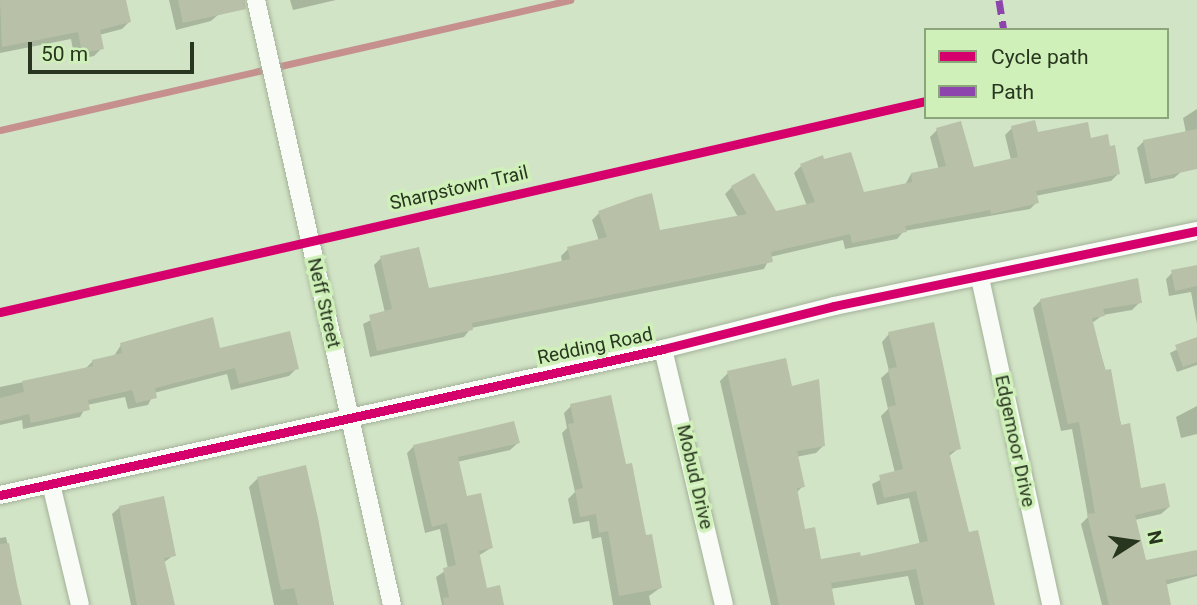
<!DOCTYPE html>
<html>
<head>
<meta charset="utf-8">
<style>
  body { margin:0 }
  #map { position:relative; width:1197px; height:605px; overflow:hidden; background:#d2e4c6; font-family:Roboto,sans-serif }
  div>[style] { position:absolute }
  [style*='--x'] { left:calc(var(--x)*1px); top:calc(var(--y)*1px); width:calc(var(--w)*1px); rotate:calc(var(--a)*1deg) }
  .shadow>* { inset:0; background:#0003 }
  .stream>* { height:7px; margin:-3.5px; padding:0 3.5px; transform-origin:3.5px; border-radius:3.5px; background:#c5908d }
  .building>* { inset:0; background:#b8c1a8 }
  .roads { filter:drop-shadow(0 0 2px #a3b199) drop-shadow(0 0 2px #a3b199) }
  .street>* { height:18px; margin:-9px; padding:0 9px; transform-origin:9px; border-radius:9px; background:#f8fbf6 }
  .quiet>* { height:7px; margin-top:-3.5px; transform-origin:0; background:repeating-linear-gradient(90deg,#8e44ad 0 14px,transparent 0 21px) }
  .cycleway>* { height:9px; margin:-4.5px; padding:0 4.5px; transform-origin:4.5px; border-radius:4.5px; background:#d6006c }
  span { translate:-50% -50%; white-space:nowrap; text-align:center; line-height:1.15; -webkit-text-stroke:7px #cff1b9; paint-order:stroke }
  .street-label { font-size:19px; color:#28351f }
  .legend { position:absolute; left:924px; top:28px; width:245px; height:91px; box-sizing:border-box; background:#cff1b9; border:2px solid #8ca67b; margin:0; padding:9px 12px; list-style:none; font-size:21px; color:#28351f }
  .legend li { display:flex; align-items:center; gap:14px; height:35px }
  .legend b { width:35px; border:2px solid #8ca67b }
  .north { position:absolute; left:1099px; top:507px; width:70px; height:70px; -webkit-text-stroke:5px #cff1b9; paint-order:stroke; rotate:78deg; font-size:19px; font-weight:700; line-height:28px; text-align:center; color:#28351f }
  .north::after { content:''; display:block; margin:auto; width:24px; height:32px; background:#28351f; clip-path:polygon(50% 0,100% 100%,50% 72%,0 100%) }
  .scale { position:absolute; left:28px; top:42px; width:166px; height:32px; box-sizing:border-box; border:4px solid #28351f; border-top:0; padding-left:9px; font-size:21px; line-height:24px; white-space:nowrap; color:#28351f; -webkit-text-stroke:5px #cff1b9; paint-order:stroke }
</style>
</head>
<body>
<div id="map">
  <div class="shadow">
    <i style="clip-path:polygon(0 0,124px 0,129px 22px,122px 29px,99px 35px,102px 48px,94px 56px,75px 60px,71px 39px,0 53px)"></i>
    <i style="clip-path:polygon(169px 0,216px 0,219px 14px,211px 21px,176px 30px)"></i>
    <i style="clip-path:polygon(290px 0,336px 0,293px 10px)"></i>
    <i style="clip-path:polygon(1197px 109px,1197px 158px,1174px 178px,1145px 184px,1137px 148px,1144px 141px,1186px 133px,1183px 118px)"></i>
    <i style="clip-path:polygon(1012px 128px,1089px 140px,1118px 174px,1111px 181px,1035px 196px,1037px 202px,1030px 209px,904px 231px,897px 239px,845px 249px,843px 240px,770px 257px,764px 269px,471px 328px,464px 337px,370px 357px,363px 324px,385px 313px,374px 265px,381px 258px,428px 290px,562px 262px,561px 256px,568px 249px,599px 241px,592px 220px,599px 213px,659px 232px,738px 217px,725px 194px,732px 187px,775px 213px,807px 206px,794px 173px,801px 166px,863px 194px,905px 185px,911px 174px,939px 170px,930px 137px,937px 130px,973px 169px,1011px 160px,1005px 135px)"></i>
    <i style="clip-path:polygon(1197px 267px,1197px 324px,1191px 292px,1169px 296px,1166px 279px,1173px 272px)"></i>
    <i style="clip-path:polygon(1041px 300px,1140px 302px,1132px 310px,1103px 315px,1092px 323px,1140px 490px,1169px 507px,1161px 514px,1135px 520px,1145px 562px,1197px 552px,1197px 576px,1165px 585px,1169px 605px,1102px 605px,1081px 524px,1088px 517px,1072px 429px,1061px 431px,1033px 308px)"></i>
    <i style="clip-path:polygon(889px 334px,959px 448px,948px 457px,968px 534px,994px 605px,915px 605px,908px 576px,830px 589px,833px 605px,771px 605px,720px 381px,728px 373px,791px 388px,823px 446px,816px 453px,796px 457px,803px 486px,796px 493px,803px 531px,820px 561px,859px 558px,920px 545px,909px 498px,877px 505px,872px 484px,895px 473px,881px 416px,888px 409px,881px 378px,889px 371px,882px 342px)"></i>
    <i style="clip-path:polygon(1197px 339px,1197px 365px,1177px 372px,1170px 353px)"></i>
    <i style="clip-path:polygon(121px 345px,219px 350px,297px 368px,289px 376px,231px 390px,227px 374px,154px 393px,148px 405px,128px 409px,125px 397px,87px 405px,80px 417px,23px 429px,22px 420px,0 425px,0 387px,85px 369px,93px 361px,114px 356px)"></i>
    <i style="clip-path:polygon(571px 406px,625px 466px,660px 588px,649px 596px,651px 605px,613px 605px,601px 537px,592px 539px,589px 521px,573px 524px,568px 499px,575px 492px,562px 433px,567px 428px,564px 413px)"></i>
    <i style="clip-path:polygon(1197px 406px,1197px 434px,1181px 438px,1176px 417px)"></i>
    <i style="clip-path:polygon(518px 443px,510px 450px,457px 462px,465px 498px,491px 548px,478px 556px,486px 590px,503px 605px,442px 605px,436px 577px,448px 569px,440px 529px,425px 533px,407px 453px,414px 446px)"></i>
    <i style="clip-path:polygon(305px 468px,334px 605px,274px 605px,249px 487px,257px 479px)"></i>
    <i style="clip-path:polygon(120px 507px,174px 555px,163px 563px,173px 605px,131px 605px,112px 514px)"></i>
    <i style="clip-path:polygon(6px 537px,21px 605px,0 605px,0 538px)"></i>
  </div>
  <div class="stream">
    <i style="--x:0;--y:130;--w:585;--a:-12.85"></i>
  </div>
  <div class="building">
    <i style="clip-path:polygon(0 0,126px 0,131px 22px,100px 30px,104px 49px,82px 53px,78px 32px,2px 47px)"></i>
    <i style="clip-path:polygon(178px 0,245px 0,246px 9px,183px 23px)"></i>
    <i style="clip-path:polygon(1035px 120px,1038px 132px,1088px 122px,1091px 138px,1108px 134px,1110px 146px,1115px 145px,1120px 174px,1036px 191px,1039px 203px,991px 214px,990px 210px,905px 226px,907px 232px,852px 243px,850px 234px,771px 252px,773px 262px,472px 323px,473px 330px,377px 351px,369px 315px,392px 309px,380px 256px,419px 247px,429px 288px,512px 272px,570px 259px,567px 247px,607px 237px,598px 211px,637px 197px,652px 193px,660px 230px,747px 214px,731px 186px,754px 173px,776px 211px,815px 202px,800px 164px,823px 155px,824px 159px,851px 152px,864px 192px,912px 182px,911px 173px,946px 166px,936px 128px,961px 121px,974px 167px,1018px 157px,1011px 126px)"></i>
    <i style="clip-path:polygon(1197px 129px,1197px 169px,1151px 179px,1143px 140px)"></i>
    <i style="clip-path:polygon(1197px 265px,1197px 286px,1175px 291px,1171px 270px)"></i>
    <i style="clip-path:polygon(1138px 278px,1142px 303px,1103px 309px,1105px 316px,1092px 318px,1105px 370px,1111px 369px,1121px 425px,1130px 423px,1141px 488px,1165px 483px,1170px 507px,1135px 515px,1146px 560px,1197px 550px,1197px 574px,1166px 580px,1171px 605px,1109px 605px,1087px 514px,1095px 513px,1079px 422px,1068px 424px,1040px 299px)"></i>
    <i style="clip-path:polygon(213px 317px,220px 348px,290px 331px,299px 369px,239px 384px,235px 368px,155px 388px,157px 398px,136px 403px,132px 390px,88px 400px,90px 410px,31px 423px,29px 414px,0 421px,0 398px,24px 392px,22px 381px,93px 366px,92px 360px,122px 353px,120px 343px)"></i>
    <i style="clip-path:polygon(934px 322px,961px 449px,949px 452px,969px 532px,978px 530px,995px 605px,924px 605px,916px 569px,831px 583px,835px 605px,779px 605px,727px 371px,786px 358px,792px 386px,819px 379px,825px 446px,797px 451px,805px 487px,797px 488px,805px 529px,815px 527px,821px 559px,860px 552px,861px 556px,928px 541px,916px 491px,884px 498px,879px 475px,903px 469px,888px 407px,896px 405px,888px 369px,897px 367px,888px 332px)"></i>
    <i style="clip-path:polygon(1197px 337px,1197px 362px,1183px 367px,1175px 345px)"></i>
    <i style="clip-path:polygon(611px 395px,626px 464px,632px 463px,646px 535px,652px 534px,662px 588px,619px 596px,608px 531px,599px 533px,596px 514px,580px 517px,575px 490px,583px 488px,568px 424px,574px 423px,570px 404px)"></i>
    <i style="clip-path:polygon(514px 421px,520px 443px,458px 457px,467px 496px,481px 493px,493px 548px,479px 551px,487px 588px,500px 585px,504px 605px,444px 605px,443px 598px,449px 597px,443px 568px,456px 565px,447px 523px,432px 527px,413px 445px)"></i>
    <i style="clip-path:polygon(306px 465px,318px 518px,334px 605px,298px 605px,294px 588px,281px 590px,257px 477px)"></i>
    <i style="clip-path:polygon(164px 496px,176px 556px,164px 558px,175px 605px,137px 605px,119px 506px)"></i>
    <i style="clip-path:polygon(9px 543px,17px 585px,22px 605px,0 605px,0 544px)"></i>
  </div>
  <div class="roads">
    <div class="street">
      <i style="--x:256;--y:0;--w:620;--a:77.33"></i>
      <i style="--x:980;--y:278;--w:335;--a:77.7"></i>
      <i style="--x:663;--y:349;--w:263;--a:76.6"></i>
      <i style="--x:51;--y:484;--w:124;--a:76.5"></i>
      <i style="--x:0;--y:495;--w:679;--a:-12.42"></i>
      <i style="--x:663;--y:349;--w:176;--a:-14.1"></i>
      <i style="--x:834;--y:306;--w:371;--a:-11.7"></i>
    </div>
  </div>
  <div class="quiet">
    <i style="--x:999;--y:0;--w:30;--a:81"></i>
  </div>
  <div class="cycleway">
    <i style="--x:0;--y:312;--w:950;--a:-12.84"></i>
    <i style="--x:0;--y:495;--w:679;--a:-12.42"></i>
    <i style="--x:663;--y:349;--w:176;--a:-14.1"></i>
    <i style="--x:834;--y:306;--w:371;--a:-11.7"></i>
  </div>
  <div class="street-label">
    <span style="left:459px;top:188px;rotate:-13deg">Sharpstown Trail</span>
    <span style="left:324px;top:303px;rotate:77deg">Neff Street</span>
    <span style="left:595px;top:346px;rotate:-12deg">Redding Road</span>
    <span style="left:1015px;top:441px;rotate:78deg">Edgemoor Drive</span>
    <span style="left:695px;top:477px;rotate:77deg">Mobud Drive</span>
  </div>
  <ul class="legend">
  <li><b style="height:9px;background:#d6006c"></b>Cycle path</li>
  <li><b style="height:9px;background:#8e44ad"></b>Path</li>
  </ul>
  <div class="north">N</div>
  <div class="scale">50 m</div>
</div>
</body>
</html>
